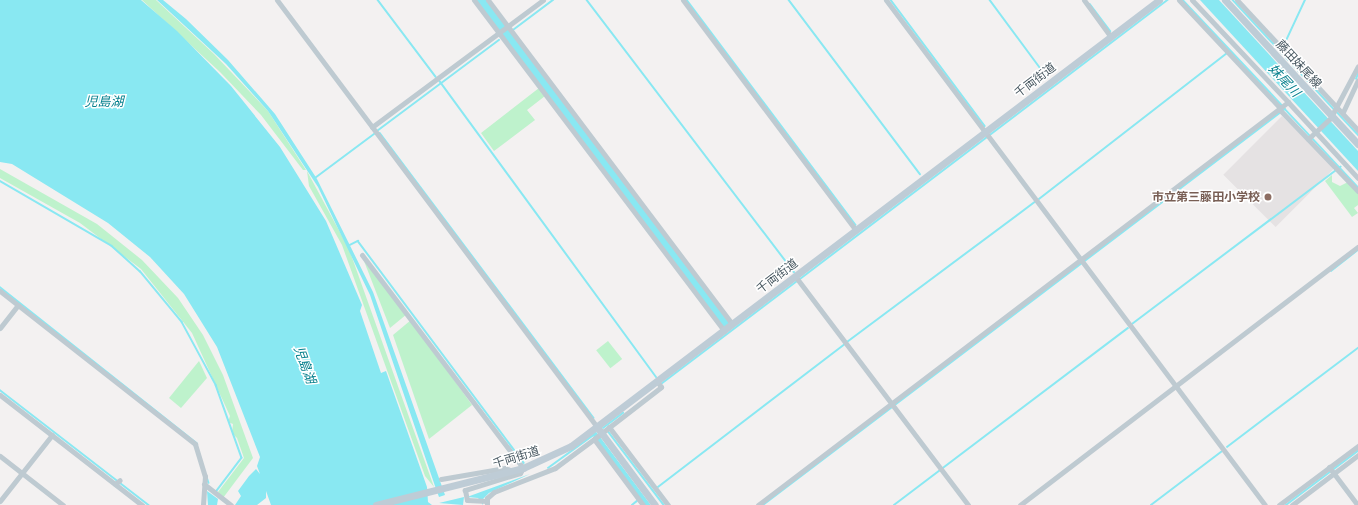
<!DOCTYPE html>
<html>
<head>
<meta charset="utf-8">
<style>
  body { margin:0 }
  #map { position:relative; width:1358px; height:505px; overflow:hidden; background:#f3f1f1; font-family:"IBM Plex Sans","Noto Sans JP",sans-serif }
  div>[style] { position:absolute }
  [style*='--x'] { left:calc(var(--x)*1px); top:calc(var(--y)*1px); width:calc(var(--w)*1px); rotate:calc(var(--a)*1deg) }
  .education>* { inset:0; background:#e5e2e3; transform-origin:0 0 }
  .green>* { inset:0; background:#bef2cc; transform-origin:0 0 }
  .water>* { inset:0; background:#89e8f2 }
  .stream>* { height:1.5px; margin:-0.75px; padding:0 0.75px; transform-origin:0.75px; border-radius:0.75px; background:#89e8f2 }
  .canal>* { height:4.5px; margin:-2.25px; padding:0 2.25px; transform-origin:2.25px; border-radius:2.25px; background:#89e8f2 }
  .river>* { height:8px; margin:-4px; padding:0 4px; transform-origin:4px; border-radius:4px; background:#89e8f2 }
  .street>* { height:5px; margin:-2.5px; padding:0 2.5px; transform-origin:2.5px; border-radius:2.5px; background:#becad1 }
  .secondary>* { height:7px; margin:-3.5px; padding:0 3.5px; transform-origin:3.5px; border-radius:3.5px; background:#beccd6 }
  .dots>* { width:11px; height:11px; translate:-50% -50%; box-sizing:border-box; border:2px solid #fff; border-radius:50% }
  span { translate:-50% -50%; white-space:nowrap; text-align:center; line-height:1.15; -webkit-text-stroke:3px #fff; paint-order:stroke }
  .street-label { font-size:12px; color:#475760 }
  .education-label { font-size:12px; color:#785e54; font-weight:700 }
  .right { translate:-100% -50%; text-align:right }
  .water-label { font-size:13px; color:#07818e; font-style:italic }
</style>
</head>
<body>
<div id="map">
  <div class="education">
    <i style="left:1282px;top:116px;width:74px;height:83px;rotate:45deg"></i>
  </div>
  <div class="green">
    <i style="clip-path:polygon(142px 0,156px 0,214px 54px,268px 111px,306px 170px,303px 170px,261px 115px,220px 72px)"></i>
    <i style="clip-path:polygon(539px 88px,545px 96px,527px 110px,535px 120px,494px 151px,481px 133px)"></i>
    <i style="clip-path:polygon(0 169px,97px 224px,142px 260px,178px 298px,203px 335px,223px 375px,253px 458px,223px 498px,218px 492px,244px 458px,237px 438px,232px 433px,233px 424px,228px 422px,230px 416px,192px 333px,141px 269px,80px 223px,0 178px)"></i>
    <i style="clip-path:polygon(307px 171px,349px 249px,434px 487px,425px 476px,342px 245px,309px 186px)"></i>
    <i style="clip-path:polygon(1332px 175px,1332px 182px,1340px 186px,1348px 182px,1358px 193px,1358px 205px,1354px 208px,1358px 213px,1352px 217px,1325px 181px)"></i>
    <i style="clip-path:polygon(364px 261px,407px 314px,390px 328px)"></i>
    <i style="clip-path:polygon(411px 320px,472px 405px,429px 439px,393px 335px)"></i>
    <i style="left:608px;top:341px;width:23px;height:15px;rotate:52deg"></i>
    <i style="clip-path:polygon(199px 361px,207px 378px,181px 408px,169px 398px)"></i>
  </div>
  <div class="water">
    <i style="clip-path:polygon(0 0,141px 0,177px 31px,231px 86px,280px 147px,326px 221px,362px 305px,360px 311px,381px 373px,386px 371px,427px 487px,428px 502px,432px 505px,271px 505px,266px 491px,266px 498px,257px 505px,235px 505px,241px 496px,238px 491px,249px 476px,256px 469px,260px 474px,257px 466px,260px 457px,217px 347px,184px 294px,150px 257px,108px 223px,12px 164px,0 162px)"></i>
    <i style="clip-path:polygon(157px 0,163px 0,186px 19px,228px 60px,275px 114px,317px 179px,373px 292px,445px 495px,439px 497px,435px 486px,370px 295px,318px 187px,268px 111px,226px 64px)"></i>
    <i style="clip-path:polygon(1200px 0,1219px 0,1358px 151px,1358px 171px)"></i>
    <i style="clip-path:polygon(530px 474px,489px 493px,483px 499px,483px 505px,478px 498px,467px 497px)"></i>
    <i style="clip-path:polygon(207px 491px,218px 499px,217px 505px,208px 505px)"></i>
    <i style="clip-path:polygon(464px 497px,463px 505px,439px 503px)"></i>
  </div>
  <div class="stream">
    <i style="--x:378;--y:0;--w:96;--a:53"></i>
    <i style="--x:587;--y:0;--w:342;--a:52.7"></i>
    <i style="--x:687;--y:0;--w:281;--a:53.1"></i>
    <i style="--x:789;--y:0;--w:218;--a:53"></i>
    <i style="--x:891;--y:0;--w:157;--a:53.3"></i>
    <i style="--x:990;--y:0;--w:96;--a:53.5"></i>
    <i style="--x:1183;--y:0;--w:144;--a:46.7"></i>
    <i style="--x:1233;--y:0;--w:149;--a:47.2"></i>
    <i style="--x:1090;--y:4;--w:34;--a:53"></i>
    <i style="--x:513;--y:30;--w:50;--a:-36.9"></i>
    <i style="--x:504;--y:36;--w:7;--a:-34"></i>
    <i style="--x:1284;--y:45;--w:50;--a:-65"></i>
    <i style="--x:1356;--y:79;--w:5;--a:-68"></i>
    <i style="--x:439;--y:80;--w:368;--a:53.8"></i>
    <i style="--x:1285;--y:109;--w:107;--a:46.9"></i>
    <i style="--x:1336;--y:111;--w:33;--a:47"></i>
    <i style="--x:377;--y:131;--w:152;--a:-36.7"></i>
    <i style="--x:380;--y:133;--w:356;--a:53.1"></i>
    <i style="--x:315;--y:178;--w:74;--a:-36.7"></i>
    <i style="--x:0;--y:181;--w:129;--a:30.1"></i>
    <i style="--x:112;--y:246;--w:38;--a:42"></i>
    <i style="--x:140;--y:271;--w:66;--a:50.5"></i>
    <i style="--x:182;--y:322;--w:72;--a:61.6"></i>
    <i style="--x:216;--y:385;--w:77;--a:70.4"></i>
    <i style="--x:242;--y:458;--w:41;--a:127.1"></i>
    <i style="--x:1039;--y:199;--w:238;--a:-37.8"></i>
    <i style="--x:350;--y:245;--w:9;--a:-27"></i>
    <i style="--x:358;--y:241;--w:277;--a:53.2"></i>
    <i style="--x:1331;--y:271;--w:34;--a:-38"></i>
    <i style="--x:800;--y:279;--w:462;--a:-37.2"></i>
    <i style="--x:0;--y:287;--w:251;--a:38.4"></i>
    <i style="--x:1132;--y:324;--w:261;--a:-37"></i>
    <i style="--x:847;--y:342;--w:234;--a:-36.7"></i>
    <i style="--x:661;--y:384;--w:171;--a:-37.1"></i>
    <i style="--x:0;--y:390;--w:188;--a:37.7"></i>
    <i style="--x:603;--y:428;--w:25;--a:-37"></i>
    <i style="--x:608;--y:431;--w:93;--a:52.9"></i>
    <i style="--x:1227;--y:447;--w:164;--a:-37.1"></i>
    <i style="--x:548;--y:468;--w:58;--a:-35.9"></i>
    <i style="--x:207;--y:477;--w:6;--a:72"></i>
    <i style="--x:658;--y:487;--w:234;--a:-37.4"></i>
    <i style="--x:632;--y:505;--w:6;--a:-39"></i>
    <i style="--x:763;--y:505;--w:655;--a:-37.18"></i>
    <i style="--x:894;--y:505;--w:293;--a:-37.1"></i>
    <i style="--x:1151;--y:505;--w:88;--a:-37.1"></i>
    <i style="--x:1286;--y:505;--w:90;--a:-36.9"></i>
  </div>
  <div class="canal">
    <i style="--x:595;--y:434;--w:89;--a:53.3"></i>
  </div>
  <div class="river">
    <i style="--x:481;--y:0;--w:406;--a:52.9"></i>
  </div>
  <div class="street">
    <i style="--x:277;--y:0;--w:534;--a:53.15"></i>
    <i style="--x:474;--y:0;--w:415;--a:52.9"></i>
    <i style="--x:488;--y:0;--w:406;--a:53"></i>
    <i style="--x:683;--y:0;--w:288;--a:53.1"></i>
    <i style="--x:886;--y:0;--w:631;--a:53.11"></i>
    <i style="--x:1084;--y:0;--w:46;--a:53.9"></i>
    <i style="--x:1179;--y:0;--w:148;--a:46.9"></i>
    <i style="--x:1192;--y:0;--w:140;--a:46.7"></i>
    <i style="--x:1237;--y:0;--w:178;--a:47.1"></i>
    <i style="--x:1279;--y:109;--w:114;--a:46.1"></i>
    <i style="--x:1343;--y:112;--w:35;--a:-65"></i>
    <i style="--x:1332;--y:115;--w:55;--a:-62"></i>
    <i style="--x:372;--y:127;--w:213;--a:-36.6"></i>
    <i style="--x:1308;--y:139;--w:34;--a:-43"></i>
    <i style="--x:362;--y:255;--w:267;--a:52.9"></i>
    <i style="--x:523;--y:468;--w:6;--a:121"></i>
    <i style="--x:520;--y:473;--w:58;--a:162.8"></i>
    <i style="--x:465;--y:490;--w:10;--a:79"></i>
    <i style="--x:467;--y:500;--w:20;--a:3"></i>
    <i style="--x:795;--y:276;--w:287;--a:52.9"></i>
    <i style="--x:0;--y:291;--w:248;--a:38.1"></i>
    <i style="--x:195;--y:444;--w:34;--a:73"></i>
    <i style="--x:205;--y:476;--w:29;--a:94"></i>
    <i style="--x:0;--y:328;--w:29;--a:-52"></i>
    <i style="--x:0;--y:395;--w:180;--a:37.8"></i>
    <i style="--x:609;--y:427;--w:98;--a:52.9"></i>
    <i style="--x:0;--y:456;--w:80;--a:37.9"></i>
    <i style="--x:1329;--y:467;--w:45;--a:53.1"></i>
    <i style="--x:441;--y:479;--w:65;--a:-9.8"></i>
    <i style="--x:505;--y:468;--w:8;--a:23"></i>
    <i style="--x:115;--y:484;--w:6;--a:-39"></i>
    <i style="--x:204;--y:484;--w:34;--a:38"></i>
    <i style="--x:0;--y:501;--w:84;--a:-51.8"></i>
    <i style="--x:487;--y:505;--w:7;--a:-90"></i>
    <i style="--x:487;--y:498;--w:9;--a:-41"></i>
    <i style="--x:494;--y:492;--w:66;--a:-21.5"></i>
    <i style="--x:555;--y:468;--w:49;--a:-36.6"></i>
    <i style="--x:643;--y:505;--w:82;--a:-126.6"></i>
    <i style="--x:594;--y:439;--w:85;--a:-37.8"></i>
    <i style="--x:661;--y:387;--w:7;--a:-124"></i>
    <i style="--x:758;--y:505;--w:666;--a:-37.25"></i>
    <i style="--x:1288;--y:102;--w:103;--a:47.4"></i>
    <i style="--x:1020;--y:505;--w:425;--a:-37.4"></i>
    <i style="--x:1279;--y:505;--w:99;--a:-36.8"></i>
    <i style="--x:1292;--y:505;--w:83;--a:-37.1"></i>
  </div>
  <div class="secondary">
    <i style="--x:1225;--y:0;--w:196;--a:47.3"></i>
    <i style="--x:597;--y:427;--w:97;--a:53.4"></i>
    <i style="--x:376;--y:505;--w:152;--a:-14.1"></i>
    <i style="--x:523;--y:468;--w:53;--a:-24.6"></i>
    <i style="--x:571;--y:446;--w:738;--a:-37.18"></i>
  </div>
  <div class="dots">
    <i style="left:1268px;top:197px;background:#8d6e63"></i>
  </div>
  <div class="street-label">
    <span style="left:1299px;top:64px;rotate:47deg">藤田妹尾線</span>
    <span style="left:1035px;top:80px;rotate:-37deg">千両街道</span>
    <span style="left:777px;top:276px;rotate:-37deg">千両街道</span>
    <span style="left:516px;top:457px;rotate:-17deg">千両街道</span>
  </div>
  <div class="education-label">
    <span class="right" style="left:1260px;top:197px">市立第三藤田小学校</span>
  </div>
  <div class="water-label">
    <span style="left:1284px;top:81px;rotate:47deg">妹尾川</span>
    <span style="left:104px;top:102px">児島湖</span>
    <span style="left:304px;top:365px;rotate:70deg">児島湖</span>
  </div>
</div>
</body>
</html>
